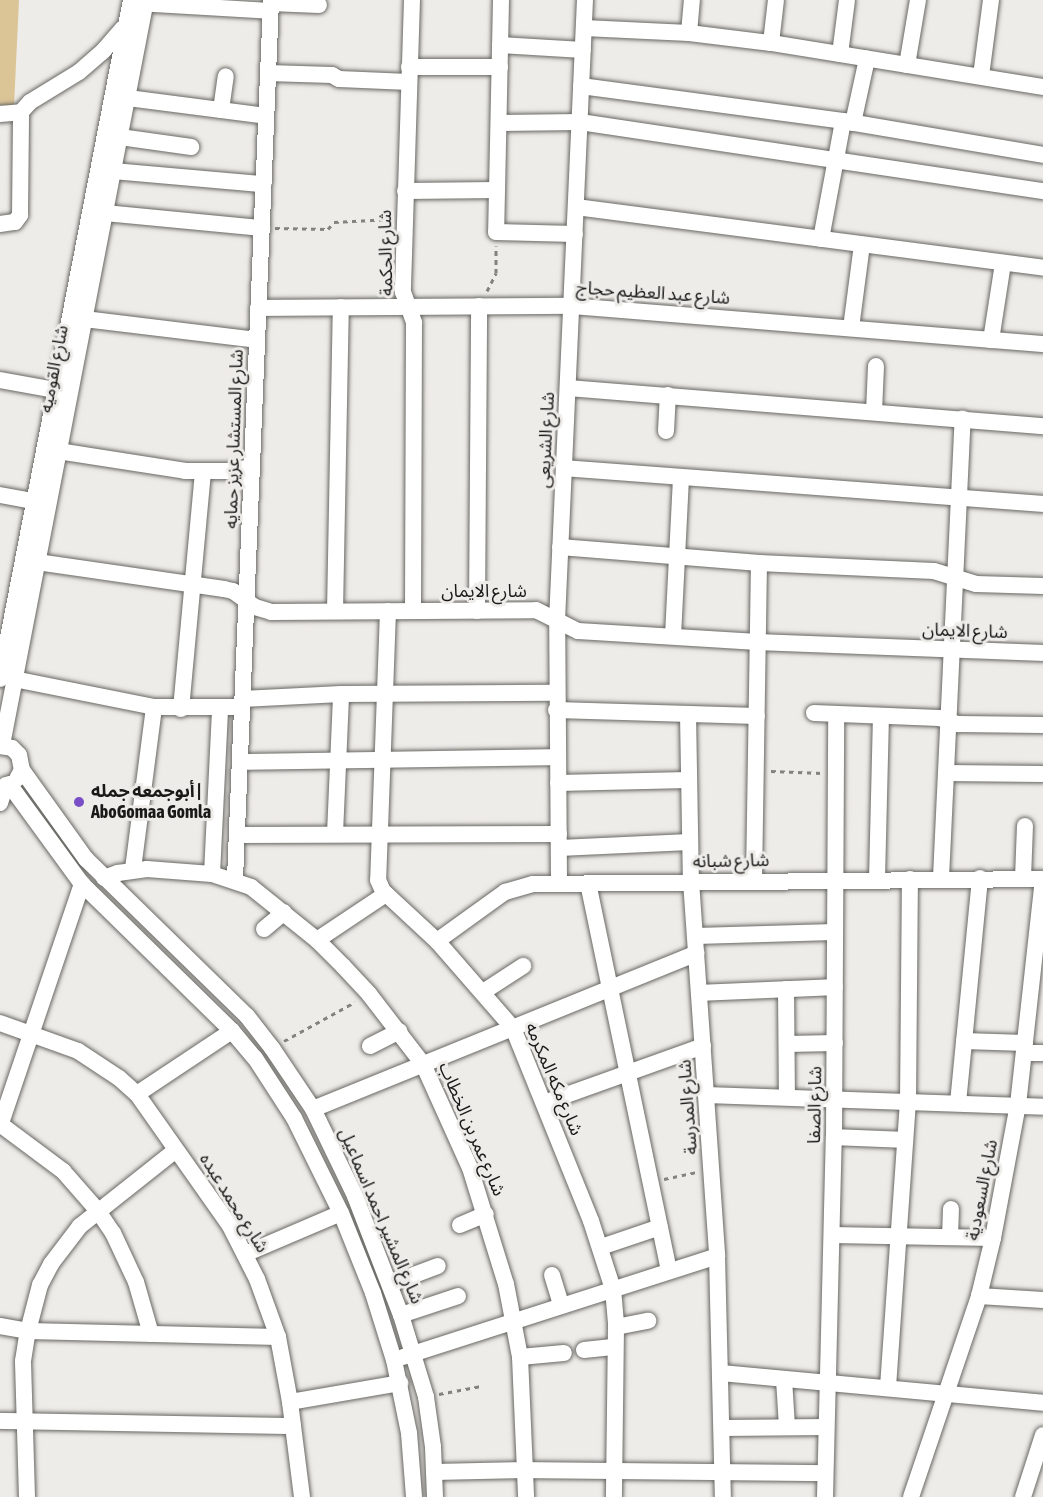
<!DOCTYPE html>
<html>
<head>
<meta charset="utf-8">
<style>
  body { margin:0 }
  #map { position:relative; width:1043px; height:1497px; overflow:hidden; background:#eeece8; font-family:"Asap Condensed","Noto Sans Arabic",sans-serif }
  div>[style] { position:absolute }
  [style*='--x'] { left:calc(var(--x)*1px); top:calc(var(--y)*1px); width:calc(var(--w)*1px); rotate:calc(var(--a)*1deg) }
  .green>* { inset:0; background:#dbc597 }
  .path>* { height:3px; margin-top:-1.5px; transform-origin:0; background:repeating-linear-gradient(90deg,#83827f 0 4.5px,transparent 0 9px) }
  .roads { filter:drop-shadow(0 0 2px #686763) drop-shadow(0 0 2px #686763) }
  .minor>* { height:16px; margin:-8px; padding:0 8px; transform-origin:8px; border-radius:8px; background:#fff }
  .dots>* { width:16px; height:16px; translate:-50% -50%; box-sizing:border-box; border:3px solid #eeece8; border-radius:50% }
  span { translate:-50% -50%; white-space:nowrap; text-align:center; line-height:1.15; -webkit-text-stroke:6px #eeece8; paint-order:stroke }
  .street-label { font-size:18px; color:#1a1918 }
  .poi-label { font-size:18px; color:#1a1918; font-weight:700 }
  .left { translate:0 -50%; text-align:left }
</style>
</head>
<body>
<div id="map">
  <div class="green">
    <i style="clip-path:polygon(0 0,19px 0,14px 106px,0 105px)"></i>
  </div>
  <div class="path">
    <i style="--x:275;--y:228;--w:53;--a:1.1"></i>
    <i style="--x:328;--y:229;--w:9;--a:-49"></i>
    <i style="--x:334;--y:222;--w:57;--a:-3"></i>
    <i style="--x:487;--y:291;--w:20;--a:-63"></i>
    <i style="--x:496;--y:273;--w:27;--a:-90"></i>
    <i style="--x:771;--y:771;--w:51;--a:2.2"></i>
    <i style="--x:284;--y:1041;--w:81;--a:-28.8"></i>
    <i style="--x:664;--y:1179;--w:33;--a:-12"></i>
    <i style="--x:439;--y:1394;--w:43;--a:-10.8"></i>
  </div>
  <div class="roads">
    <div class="minor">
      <i style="--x:412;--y:0;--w:292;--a:91.8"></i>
      <i style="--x:403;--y:292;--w:33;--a:70"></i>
      <i style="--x:414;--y:323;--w:288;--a:90.2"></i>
      <i style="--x:501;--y:0;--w:232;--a:91.2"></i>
      <i style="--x:496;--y:232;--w:79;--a:1.5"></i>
      <i style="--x:137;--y:3;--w:133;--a:3.4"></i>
      <i style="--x:271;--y:3;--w:48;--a:2.4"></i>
      <i style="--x:584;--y:28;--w:105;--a:2.7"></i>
      <i style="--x:689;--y:33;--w:83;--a:7"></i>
      <i style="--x:771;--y:43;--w:276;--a:9.2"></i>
      <i style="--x:689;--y:33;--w:33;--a:-85"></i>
      <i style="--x:771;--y:43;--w:43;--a:-83.4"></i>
      <i style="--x:500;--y:45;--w:83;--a:3.4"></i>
      <i style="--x:840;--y:54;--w:54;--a:-82.6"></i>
      <i style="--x:907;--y:65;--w:66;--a:-80.4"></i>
      <i style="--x:409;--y:67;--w:91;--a:0"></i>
      <i style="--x:268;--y:73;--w:64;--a:1.8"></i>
      <i style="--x:332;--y:75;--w:8;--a:30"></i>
      <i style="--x:339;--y:79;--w:70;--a:2.5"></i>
      <i style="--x:981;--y:76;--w:77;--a:-82.5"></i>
      <i style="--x:581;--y:86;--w:264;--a:7.6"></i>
      <i style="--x:843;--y:121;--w:203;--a:9.6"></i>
      <i style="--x:128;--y:98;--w:139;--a:7.4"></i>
      <i style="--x:221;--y:110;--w:34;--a:-82"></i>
      <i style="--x:0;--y:114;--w:21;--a:-5"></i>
      <i style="--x:499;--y:123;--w:81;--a:-0.7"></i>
      <i style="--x:580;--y:122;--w:468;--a:8.5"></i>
      <i style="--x:853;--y:123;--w:66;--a:-77.7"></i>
      <i style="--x:120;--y:137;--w:72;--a:8"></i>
      <i style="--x:113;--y:171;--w:151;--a:5"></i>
      <i style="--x:405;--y:191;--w:92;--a:-0.6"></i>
      <i style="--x:576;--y:207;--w:471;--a:7.4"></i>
      <i style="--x:105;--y:213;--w:158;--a:5.5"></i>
      <i style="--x:0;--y:224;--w:15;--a:-8"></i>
      <i style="--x:15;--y:222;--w:9;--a:-54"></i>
      <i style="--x:20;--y:215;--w:103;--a:-89.4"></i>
      <i style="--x:21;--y:112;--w:13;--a:-48"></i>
      <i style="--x:30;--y:102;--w:57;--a:-31.5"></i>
      <i style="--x:79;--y:72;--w:33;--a:-41"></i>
      <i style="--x:104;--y:50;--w:29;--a:-49"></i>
      <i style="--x:821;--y:239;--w:120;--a:-79.4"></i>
      <i style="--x:258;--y:308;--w:313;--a:-0.4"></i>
      <i style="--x:571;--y:306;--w:474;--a:4.6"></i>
      <i style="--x:84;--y:319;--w:174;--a:6.9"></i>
      <i style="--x:851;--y:328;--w:84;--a:-82.5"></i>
      <i style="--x:991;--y:340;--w:78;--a:-81.1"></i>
      <i style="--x:0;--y:380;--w:67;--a:10.3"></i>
      <i style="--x:568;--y:388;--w:477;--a:4.6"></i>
      <i style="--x:874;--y:412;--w:46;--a:-87.5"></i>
      <i style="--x:666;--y:431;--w:36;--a:-87"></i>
      <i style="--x:58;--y:451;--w:129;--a:8.9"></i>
      <i style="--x:185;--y:471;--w:43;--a:0"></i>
      <i style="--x:228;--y:471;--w:24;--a:-9"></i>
      <i style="--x:564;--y:468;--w:480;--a:4.3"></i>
      <i style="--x:0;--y:495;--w:45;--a:10.3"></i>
      <i style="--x:560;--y:547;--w:200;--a:4.6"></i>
      <i style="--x:759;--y:563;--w:175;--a:2.6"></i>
      <i style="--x:934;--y:571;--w:44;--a:17.2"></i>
      <i style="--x:976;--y:584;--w:67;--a:1.7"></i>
      <i style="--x:37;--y:562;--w:189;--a:8.2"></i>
      <i style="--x:224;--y:589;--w:9;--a:13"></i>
      <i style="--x:233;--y:591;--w:27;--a:36"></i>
      <i style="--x:255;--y:607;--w:17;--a:17"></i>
      <i style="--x:271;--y:612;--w:265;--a:-0.4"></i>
      <i style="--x:536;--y:610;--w:47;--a:26.6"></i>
      <i style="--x:578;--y:631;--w:180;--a:3.5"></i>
      <i style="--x:758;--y:642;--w:285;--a:2.2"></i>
      <i style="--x:335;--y:611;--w:304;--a:-88.9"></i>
      <i style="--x:388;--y:611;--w:269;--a:92.1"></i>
      <i style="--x:378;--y:880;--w:12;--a:66"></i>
      <i style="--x:383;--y:891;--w:74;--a:42.8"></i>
      <i style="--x:437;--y:941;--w:116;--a:48.9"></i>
      <i style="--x:513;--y:1028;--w:208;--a:68"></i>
      <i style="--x:591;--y:1221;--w:71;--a:72.1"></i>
      <i style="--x:613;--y:1289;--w:38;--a:85"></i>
      <i style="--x:616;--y:1327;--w:170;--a:90.7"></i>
      <i style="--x:477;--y:611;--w:305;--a:-89.6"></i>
      <i style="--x:673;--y:636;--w:159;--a:-87.1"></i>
      <i style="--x:0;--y:679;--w:692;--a:-79.08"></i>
      <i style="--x:14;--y:679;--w:143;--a:11.3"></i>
      <i style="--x:154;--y:707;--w:88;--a:0"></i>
      <i style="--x:242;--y:699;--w:99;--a:-2.9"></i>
      <i style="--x:341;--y:694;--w:215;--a:-0.3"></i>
      <i style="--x:181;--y:709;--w:238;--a:-84.7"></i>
      <i style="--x:556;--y:710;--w:201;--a:1.7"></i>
      <i style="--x:814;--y:713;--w:125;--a:2.3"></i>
      <i style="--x:939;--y:718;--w:20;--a:18"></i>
      <i style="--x:958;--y:724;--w:85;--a:0.7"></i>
      <i style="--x:688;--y:714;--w:167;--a:89"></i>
      <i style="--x:691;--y:881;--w:376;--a:86"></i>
      <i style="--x:717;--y:1256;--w:241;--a:88.6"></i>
      <i style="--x:2;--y:745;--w:759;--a:-79.06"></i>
      <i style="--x:0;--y:746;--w:12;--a:9"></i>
      <i style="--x:12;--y:748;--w:10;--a:45"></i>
      <i style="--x:19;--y:755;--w:15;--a:79"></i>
      <i style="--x:22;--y:770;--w:10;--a:119"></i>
      <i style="--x:240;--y:762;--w:317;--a:-0.9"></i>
      <i style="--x:22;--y:770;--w:110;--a:54.3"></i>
      <i style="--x:86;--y:859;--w:225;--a:44.3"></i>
      <i style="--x:247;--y:1016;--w:41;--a:52"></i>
      <i style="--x:272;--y:1048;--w:73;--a:56.1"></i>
      <i style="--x:313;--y:1109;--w:97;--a:64.2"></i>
      <i style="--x:355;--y:1196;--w:128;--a:68.9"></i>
      <i style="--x:401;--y:1315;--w:86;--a:73"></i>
      <i style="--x:426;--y:1397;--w:50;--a:82"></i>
      <i style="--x:433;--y:1447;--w:50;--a:87.7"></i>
      <i style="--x:946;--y:773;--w:97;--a:0.6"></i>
      <i style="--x:558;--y:783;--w:130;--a:-1.3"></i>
      <i style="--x:9;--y:784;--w:124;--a:53.9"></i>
      <i style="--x:82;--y:884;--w:210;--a:44.4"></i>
      <i style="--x:232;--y:1031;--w:35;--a:50"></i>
      <i style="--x:255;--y:1058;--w:72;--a:57"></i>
      <i style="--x:294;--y:1118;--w:106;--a:63.7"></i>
      <i style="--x:341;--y:1213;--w:86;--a:68.2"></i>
      <i style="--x:373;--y:1293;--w:70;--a:72.6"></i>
      <i style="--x:394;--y:1360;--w:75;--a:78.4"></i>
      <i style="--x:409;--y:1433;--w:64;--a:85.5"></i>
      <i style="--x:0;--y:803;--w:19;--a:-72"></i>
      <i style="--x:335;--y:834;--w:140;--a:-87.5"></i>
      <i style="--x:237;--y:835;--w:322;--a:-0.2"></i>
      <i style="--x:559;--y:848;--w:131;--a:-2.6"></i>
      <i style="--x:133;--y:869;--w:163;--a:-82.6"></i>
      <i style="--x:212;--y:874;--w:165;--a:-87.2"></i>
      <i style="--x:104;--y:878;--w:15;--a:-20"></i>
      <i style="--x:118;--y:873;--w:29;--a:-8"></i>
      <i style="--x:147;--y:869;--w:65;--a:4.4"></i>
      <i style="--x:212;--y:874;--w:41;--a:18.4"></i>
      <i style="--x:251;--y:887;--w:85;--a:38.8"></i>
      <i style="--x:317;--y:940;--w:37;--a:45"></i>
      <i style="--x:343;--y:966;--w:38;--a:47"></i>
      <i style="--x:369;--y:994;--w:88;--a:52.4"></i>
      <i style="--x:423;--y:1064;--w:114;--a:65.7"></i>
      <i style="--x:470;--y:1168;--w:121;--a:72.8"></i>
      <i style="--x:506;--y:1284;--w:74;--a:79.1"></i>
      <i style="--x:520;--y:1357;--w:140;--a:87.5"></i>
      <i style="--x:941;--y:878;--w:460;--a:-87.3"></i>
      <i style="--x:1023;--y:878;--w:52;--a:-87.8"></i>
      <i style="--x:235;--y:879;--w:880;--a:-87.65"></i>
      <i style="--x:877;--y:879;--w:163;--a:-88.6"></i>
      <i style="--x:754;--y:880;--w:317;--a:-89.1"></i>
      <i style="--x:559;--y:883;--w:262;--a:-90.4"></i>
      <i style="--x:557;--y:621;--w:622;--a:-87.42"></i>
      <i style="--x:588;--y:883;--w:396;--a:78.2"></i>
      <i style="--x:264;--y:929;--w:26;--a:-40"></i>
      <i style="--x:695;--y:936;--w:140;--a:-1.6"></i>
      <i style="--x:317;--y:940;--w:83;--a:-33.7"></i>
      <i style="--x:437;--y:941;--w:84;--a:-35.8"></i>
      <i style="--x:505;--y:892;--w:29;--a:-16"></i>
      <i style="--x:533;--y:884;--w:510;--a:-0.56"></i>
      <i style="--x:786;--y:989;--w:108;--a:89.5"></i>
      <i style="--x:483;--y:992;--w:48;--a:-33"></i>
      <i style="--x:700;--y:993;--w:135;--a:-2.5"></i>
      <i style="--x:0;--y:1023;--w:83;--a:19.7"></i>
      <i style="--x:78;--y:1051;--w:49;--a:33.4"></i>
      <i style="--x:119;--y:1078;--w:24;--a:42"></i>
      <i style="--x:137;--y:1094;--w:161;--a:54.8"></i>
      <i style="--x:230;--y:1226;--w:59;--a:63"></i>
      <i style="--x:257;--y:1279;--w:62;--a:70.1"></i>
      <i style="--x:278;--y:1337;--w:66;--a:79.5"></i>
      <i style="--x:290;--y:1402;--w:96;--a:82.8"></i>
      <i style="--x:964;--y:1041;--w:61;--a:1.9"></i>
      <i style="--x:787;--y:1044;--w:48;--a:-1.2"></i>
      <i style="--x:370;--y:1046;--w:33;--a:-27"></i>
      <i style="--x:1024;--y:1053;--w:19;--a:0"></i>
      <i style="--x:137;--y:1094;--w:114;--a:-33.6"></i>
      <i style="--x:707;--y:1095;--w:336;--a:2"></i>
      <i style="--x:544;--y:1103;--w:169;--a:-19.7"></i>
      <i style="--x:958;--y:1103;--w:226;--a:-84.4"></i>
      <i style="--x:313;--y:1109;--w:414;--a:-22.1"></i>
      <i style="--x:0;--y:1124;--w:79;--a:36.7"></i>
      <i style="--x:63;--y:1171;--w:53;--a:48.8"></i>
      <i style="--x:98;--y:1211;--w:27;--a:56"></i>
      <i style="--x:113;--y:1233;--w:54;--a:64.9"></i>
      <i style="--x:136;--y:1282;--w:54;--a:73.9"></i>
      <i style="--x:0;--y:1126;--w:256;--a:-71.3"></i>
      <i style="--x:834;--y:1137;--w:71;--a:2.4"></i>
      <i style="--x:460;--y:1225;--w:28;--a:-23"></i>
      <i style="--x:832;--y:1235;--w:161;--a:1.1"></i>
      <i style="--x:950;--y:1237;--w:28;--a:-88"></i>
      <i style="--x:601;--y:1247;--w:62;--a:-18.7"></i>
      <i style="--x:245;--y:1254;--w:104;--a:-23.1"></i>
      <i style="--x:552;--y:1275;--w:31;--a:73"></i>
      <i style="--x:390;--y:1284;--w:51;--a:-20.6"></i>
      <i style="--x:979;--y:1296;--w:64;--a:3.6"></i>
      <i style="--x:401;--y:1315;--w:60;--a:-18.4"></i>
      <i style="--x:0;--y:1326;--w:28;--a:10"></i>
      <i style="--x:28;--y:1331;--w:250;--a:1.4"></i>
      <i style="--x:616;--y:1327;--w:33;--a:-11"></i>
      <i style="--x:584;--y:1350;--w:31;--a:-6"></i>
      <i style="--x:403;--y:1357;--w:330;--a:-17.8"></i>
      <i style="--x:520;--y:1357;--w:44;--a:-5.2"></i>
      <i style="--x:721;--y:1373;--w:323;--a:5.3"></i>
      <i style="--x:784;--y:1379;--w:48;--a:86.4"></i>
      <i style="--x:888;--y:1387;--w:287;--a:-86"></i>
      <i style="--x:908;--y:1101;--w:222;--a:-89.5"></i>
      <i style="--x:290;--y:1402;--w:112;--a:-9.8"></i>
      <i style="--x:0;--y:1421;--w:293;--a:1"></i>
      <i style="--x:722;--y:1428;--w:104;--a:-0.6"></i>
      <i style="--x:434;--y:1472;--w:91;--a:-1.3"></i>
      <i style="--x:525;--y:1470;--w:300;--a:0.6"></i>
      <i style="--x:27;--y:1497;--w:136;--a:-91.7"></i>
      <i style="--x:23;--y:1361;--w:30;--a:-81"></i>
      <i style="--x:28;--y:1331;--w:48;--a:-75.4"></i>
      <i style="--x:40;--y:1285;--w:24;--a:-62"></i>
      <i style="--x:51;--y:1264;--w:48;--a:-52.7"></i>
      <i style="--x:80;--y:1226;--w:122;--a:-38.4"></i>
      <i style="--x:825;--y:1497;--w:360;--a:-88.6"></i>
      <i style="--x:834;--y:1137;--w:423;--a:-89.7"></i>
      <i style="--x:911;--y:1497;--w:212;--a:-71.3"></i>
      <i style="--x:979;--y:1296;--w:60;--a:-76.4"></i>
      <i style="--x:993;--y:1238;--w:135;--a:-79.4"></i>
      <i style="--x:1018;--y:1105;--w:226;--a:-83.7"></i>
      <i style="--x:1023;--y:1497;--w:65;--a:-72.1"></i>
    </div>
  </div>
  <div class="dots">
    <i style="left:79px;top:802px;background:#794ec7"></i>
  </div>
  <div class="street-label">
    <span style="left:386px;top:253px;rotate:-91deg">شارع الحكمة</span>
    <span style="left:653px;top:293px;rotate:4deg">شارع عبد العظيم حجاج</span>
    <span style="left:54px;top:369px;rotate:-79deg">شارع القوميه</span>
    <span style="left:234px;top:439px;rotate:-88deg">شارع المستشار عزيز حمايه</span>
    <span style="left:546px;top:440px;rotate:-87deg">شارع الشريعى</span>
    <span style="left:484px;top:591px">شارع الايمان</span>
    <span style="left:965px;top:631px;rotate:2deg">شارع الايمان</span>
    <span style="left:731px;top:861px;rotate:-1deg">شارع شبانه</span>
    <span style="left:554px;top:1079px;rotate:67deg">شارع مكه المكرمه</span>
    <span style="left:815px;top:1105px;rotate:-89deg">شارع الصفا</span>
    <span style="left:688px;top:1107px;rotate:-94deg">شارع المدرسة</span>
    <span style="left:472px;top:1129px;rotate:67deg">شارع عمر بن الخطاب</span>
    <span style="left:982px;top:1190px;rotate:-79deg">شارع السعودية</span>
    <span style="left:234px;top:1203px;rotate:58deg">شارع محمد عبده</span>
    <span style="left:381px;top:1216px;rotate:67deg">شارع المشير احمد اسماعيل</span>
  </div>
  <div class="poi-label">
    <span class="left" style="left:91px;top:802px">أبوجمعه جمله |<br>AboGomaa Gomla</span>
  </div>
</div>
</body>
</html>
